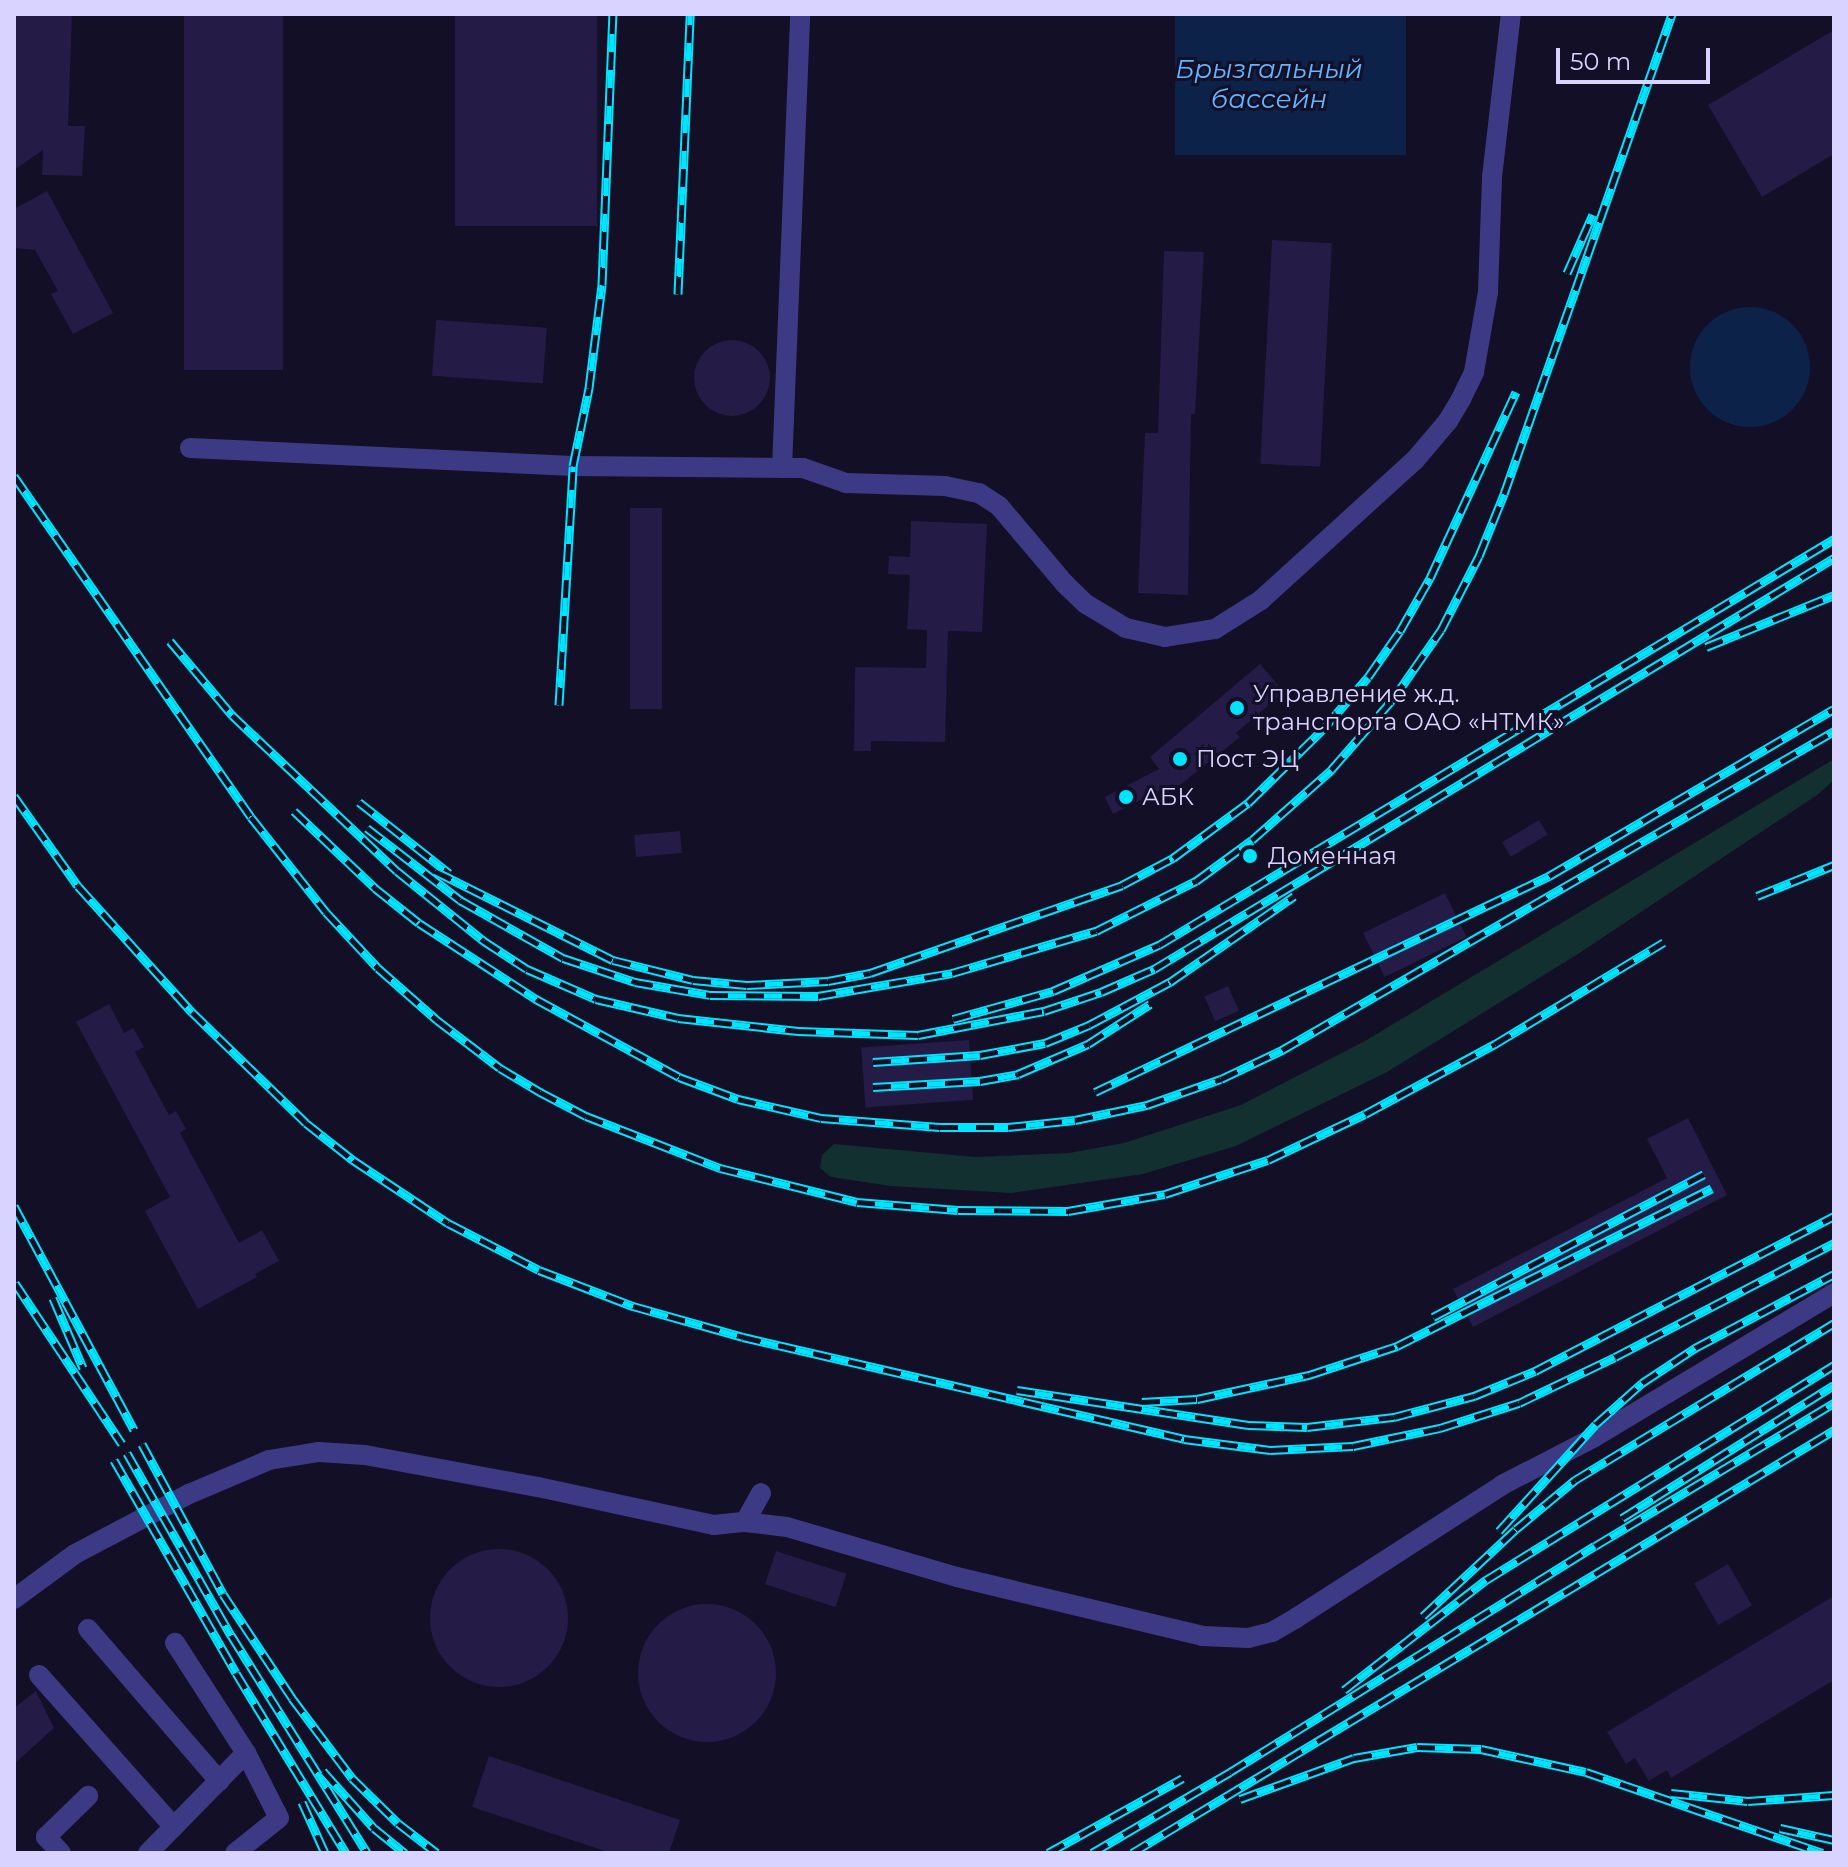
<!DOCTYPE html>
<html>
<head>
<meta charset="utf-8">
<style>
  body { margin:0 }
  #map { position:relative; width:1848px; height:1867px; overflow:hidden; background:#130f26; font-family:Montserrat,sans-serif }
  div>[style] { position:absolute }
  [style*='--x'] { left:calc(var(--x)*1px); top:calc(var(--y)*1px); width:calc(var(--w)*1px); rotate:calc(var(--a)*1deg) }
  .green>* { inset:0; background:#12302f }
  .water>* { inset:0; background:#0c2248; transform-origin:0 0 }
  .round { border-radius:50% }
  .building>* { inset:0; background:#241b47; transform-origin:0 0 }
  .minor>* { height:20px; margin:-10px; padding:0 10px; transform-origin:10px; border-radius:10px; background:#3d3a85 }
  .rail>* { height:9px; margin-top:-4.5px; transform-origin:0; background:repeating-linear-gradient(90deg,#130f26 0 18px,#00e5ff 0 36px); box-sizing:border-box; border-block:2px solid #00e5ff }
  .dots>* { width:22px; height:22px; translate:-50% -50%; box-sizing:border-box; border:4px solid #130f26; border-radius:50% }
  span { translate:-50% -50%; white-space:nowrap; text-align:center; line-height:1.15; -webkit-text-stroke:6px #130f26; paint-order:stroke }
  .poi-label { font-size:24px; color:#d9d4ff }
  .left { translate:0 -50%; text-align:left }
  .water-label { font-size:26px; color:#62b6ff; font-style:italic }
  .frame { position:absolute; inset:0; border:16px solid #d9d4ff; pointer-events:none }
  .scale { position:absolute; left:1556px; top:48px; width:154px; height:36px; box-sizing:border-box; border:4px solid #d9d4ff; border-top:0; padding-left:10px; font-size:24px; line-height:28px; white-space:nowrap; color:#d9d4ff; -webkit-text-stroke:6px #130f26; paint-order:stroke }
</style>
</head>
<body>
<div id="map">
  <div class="green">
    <i style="clip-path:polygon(1834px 759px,1834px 780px,1817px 795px,1578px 954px,1387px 1072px,1236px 1146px,1143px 1174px,1011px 1193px,891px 1186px,831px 1177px,820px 1168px,822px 1155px,834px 1144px,975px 1157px,1069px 1153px,1124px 1143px,1241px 1105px,1365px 1041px)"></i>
  </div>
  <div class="water">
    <i style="left:1175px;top:14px;width:231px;height:141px"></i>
    <i class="round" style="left:1690px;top:307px;width:120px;height:120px"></i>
  </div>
  <div class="building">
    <i style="clip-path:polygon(14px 14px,72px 14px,68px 126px,85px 126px,82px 176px,42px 175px,43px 150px,14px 170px)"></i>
    <i style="left:184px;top:14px;width:99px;height:356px"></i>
    <i style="left:455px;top:14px;width:142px;height:212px"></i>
    <i style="clip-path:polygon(1834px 30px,1834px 154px,1762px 197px,1708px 105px)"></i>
    <i style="clip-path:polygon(47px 191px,113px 313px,73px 334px,51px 294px,58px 291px,35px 250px,14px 248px,14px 209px)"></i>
    <i style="left:1272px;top:240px;width:60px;height:224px;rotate:3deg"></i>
    <i style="clip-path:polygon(1164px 251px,1204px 252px,1195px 414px,1191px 414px,1188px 595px,1138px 593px,1145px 433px,1158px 433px)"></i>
    <i style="left:436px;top:320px;width:111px;height:56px;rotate:4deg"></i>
    <i class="round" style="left:694px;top:340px;width:76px;height:76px"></i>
    <i style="left:630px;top:508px;width:32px;height:201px"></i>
    <i style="clip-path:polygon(911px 521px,987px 524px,982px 632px,948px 631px,945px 742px,871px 741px,871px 751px,854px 751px,855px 667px,926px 668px,927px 630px,907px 629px,910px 575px,888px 574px,889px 556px,910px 557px)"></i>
    <i style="clip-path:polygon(1260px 664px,1284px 692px,1236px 733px,1240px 737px,1175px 789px,1172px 784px,1113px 814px,1105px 797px,1159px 769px,1150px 757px)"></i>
    <i style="left:1539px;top:820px;width:17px;height:43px;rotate:59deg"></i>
    <i style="left:680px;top:831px;width:22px;height:46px;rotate:85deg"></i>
    <i style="left:1445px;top:893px;width:49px;height:91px;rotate:64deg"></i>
    <i style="left:1228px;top:986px;width:27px;height:26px;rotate:66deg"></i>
    <i style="clip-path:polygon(109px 1004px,124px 1033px,133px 1028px,144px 1047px,135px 1052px,169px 1115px,176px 1111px,186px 1129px,180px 1133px,239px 1243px,262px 1230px,279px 1261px,255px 1274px,257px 1277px,198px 1309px,145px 1211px,170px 1197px,76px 1022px)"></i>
    <i style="left:969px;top:1040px;width:60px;height:108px;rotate:86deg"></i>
    <i style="clip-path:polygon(1688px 1118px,1727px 1195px,1473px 1327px,1453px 1289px,1667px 1178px,1647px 1139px)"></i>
    <i class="round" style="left:430px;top:1549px;width:138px;height:138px"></i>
    <i style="left:776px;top:1551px;width:74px;height:35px;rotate:18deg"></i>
    <i style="left:1728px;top:1564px;width:48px;height:39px;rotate:60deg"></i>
    <i style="clip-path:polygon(1834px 1596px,1834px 1680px,1671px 1778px,1667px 1770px,1649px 1781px,1635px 1758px,1626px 1764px,1607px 1732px)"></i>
    <i class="round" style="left:638px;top:1604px;width:138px;height:138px"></i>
    <i style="clip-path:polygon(36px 1691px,54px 1728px,14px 1764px,14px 1708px)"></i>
    <i style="clip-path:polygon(489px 1756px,680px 1820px,669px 1853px,611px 1853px,472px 1807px)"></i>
  </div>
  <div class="minor">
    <i style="--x:190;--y:448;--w:383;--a:2.7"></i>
    <i style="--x:573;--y:466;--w:230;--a:0.5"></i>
    <i style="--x:803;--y:468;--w:46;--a:19.2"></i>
    <i style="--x:846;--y:483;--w:99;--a:1.7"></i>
    <i style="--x:945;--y:486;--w:35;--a:12"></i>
    <i style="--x:979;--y:493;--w:24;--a:33"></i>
    <i style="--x:999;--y:506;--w:102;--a:49.8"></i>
    <i style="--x:1065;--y:584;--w:29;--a:44"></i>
    <i style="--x:1086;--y:604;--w:47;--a:31"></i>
    <i style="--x:1126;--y:628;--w:40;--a:13"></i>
    <i style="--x:1165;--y:637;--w:51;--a:-9.1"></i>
    <i style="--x:1215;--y:629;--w:54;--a:-32.2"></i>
    <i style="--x:1261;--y:600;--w:208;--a:-42.3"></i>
    <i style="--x:1415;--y:460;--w:51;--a:-49.8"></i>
    <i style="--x:1448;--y:421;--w:26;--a:-59"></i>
    <i style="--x:1461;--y:399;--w:30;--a:-64"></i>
    <i style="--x:1474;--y:372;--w:81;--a:-80.1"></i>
    <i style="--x:1488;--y:292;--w:115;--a:-88"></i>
    <i style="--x:1492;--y:177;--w:164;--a:-83.4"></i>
    <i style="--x:782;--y:468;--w:454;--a:-87.7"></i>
    <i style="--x:745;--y:1522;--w:33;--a:-61"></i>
    <i style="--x:14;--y:1599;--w:76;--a:-36.4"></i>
    <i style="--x:75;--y:1554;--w:129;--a:-27.8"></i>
    <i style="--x:189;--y:1494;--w:87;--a:-23"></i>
    <i style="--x:269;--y:1460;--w:51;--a:-9.1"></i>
    <i style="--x:319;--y:1452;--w:46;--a:3.7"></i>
    <i style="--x:365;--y:1455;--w:176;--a:10.5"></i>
    <i style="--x:538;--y:1487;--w:180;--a:12.2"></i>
    <i style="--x:714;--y:1525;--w:31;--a:-6"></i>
    <i style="--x:745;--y:1522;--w:42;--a:6.8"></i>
    <i style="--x:787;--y:1527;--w:177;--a:16.4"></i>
    <i style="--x:957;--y:1577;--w:252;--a:13.5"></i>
    <i style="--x:1202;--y:1636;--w:46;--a:2.5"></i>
    <i style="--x:1248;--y:1638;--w:25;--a:-14"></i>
    <i style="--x:1272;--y:1632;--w:28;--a:-30"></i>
    <i style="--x:1296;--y:1618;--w:245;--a:-32.8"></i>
    <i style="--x:1502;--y:1485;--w:102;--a:-27.3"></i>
    <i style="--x:1593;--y:1438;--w:281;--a:-31"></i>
    <i style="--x:88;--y:1629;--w:201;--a:49.2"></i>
    <i style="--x:39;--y:1675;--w:203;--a:48.4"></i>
    <i style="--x:61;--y:1853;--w:22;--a:-133"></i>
    <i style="--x:46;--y:1837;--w:59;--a:-44.3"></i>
    <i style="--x:148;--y:1853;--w:140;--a:-45.6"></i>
    <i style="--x:246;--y:1753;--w:131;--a:-122.8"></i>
    <i style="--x:235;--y:1853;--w:56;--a:-38.5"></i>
    <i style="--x:279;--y:1818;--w:73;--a:-116.9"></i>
  </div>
  <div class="rail">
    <i style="--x:1567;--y:273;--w:64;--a:-66.2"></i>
    <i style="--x:678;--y:294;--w:280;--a:-87.5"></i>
    <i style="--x:14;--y:476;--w:415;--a:55.2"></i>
    <i style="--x:251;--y:817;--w:121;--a:51.7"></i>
    <i style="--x:326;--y:912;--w:76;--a:47.1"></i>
    <i style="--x:378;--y:968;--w:79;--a:41.4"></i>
    <i style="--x:437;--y:1020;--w:79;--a:37.3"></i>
    <i style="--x:500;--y:1068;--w:47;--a:31"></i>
    <i style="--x:540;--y:1092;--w:52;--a:27.6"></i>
    <i style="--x:586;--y:1116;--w:144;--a:21.2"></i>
    <i style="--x:720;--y:1168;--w:141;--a:13.9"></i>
    <i style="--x:857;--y:1202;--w:101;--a:4.5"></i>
    <i style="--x:958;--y:1210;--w:110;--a:0.5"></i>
    <i style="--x:1068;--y:1211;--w:98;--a:-9.9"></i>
    <i style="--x:1165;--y:1194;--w:108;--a:-18.3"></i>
    <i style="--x:1268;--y:1160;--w:107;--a:-25.4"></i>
    <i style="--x:1365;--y:1114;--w:148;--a:-28.3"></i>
    <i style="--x:1495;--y:1044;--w:197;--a:-31.1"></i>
    <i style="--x:170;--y:641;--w:97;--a:50"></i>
    <i style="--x:232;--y:715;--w:227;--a:43.4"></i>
    <i style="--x:397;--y:871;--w:112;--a:38.8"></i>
    <i style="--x:484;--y:941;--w:51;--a:33.1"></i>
    <i style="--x:527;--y:969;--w:75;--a:23.5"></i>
    <i style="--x:596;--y:999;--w:84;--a:13"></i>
    <i style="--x:678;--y:1018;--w:121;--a:6.2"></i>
    <i style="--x:798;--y:1031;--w:120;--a:1.9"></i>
    <i style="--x:918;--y:1035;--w:128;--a:-10.8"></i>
    <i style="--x:1044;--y:1011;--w:60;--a:-18.4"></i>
    <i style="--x:1101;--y:992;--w:58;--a:-23.5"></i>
    <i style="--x:1154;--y:969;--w:795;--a:-31.15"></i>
    <i style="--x:1706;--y:647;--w:138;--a:-22.1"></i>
    <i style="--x:559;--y:705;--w:239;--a:-86.6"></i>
    <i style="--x:573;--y:466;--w:80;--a:-78.4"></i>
    <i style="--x:589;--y:388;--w:104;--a:-82.8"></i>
    <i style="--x:602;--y:285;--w:271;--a:-87.7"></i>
    <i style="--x:14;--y:796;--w:110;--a:54.6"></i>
    <i style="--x:78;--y:886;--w:170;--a:47.9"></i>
    <i style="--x:192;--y:1012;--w:159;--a:44.2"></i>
    <i style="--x:306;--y:1123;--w:60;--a:38.2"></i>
    <i style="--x:353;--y:1160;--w:114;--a:33.6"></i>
    <i style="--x:448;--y:1223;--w:102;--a:27.3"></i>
    <i style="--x:539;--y:1270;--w:101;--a:21"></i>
    <i style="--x:633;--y:1306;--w:114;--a:15.7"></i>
    <i style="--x:743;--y:1337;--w:453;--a:13"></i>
    <i style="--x:1184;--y:1439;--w:87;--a:7.3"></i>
    <i style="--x:1270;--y:1450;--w:83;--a:-2.8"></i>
    <i style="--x:1353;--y:1446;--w:89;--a:-11.7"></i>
    <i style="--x:1440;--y:1428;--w:83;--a:-17.6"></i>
    <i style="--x:1519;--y:1403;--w:106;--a:-25.6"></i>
    <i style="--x:1615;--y:1357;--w:247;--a:-27.5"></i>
    <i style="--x:359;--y:802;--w:115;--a:38.3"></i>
    <i style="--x:294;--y:811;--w:112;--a:43.5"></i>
    <i style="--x:375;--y:888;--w:56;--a:38.5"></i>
    <i style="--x:419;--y:923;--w:140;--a:33"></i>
    <i style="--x:536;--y:999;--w:163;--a:28.6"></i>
    <i style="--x:679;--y:1077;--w:63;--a:20.4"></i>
    <i style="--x:738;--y:1099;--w:85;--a:12.9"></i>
    <i style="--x:821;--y:1118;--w:119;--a:4.3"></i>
    <i style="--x:940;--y:1127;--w:68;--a:0"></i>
    <i style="--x:1008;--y:1127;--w:67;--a:-6"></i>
    <i style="--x:1075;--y:1120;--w:74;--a:-11.8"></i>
    <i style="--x:1147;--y:1105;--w:78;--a:-19.4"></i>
    <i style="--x:1221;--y:1079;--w:68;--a:-25.4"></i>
    <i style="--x:1282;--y:1050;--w:638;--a:-30.02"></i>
    <i style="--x:367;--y:828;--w:118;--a:37.7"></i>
    <i style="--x:460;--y:900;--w:118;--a:29.4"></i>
    <i style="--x:563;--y:958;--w:76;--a:18.4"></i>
    <i style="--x:635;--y:982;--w:76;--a:9.8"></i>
    <i style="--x:710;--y:995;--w:108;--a:0.5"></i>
    <i style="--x:818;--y:996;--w:136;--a:-9.7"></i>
    <i style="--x:952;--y:973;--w:150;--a:-16.3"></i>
    <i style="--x:1096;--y:931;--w:112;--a:-26.6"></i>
    <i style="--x:1196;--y:881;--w:69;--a:-36.2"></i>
    <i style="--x:1252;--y:840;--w:106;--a:-41.5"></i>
    <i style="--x:1331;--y:770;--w:94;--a:-48.9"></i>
    <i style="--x:1393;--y:699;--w:84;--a:-55.2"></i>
    <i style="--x:1441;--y:630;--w:83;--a:-62.8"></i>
    <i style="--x:1479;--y:556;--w:67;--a:-68"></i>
    <i style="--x:1504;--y:494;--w:509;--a:-70.71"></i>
    <i style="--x:435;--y:871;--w:199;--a:26.6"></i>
    <i style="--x:613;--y:960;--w:82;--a:14"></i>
    <i style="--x:693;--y:980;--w:54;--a:5.3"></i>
    <i style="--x:747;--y:985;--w:81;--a:-2.8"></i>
    <i style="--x:828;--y:981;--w:43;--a:-10.8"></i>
    <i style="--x:870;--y:973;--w:267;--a:-19.2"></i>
    <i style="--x:1122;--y:885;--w:58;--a:-27.9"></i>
    <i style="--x:1173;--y:858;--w:93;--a:-36.3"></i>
    <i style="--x:1248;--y:803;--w:107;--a:-44.6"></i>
    <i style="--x:1324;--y:728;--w:67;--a:-49.2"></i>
    <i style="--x:1368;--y:677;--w:56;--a:-55.2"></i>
    <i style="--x:1400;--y:631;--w:61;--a:-60.5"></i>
    <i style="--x:1430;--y:578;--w:205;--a:-65.2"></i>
    <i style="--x:1757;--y:896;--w:83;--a:-21.9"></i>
    <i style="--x:953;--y:1019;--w:104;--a:-15.6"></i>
    <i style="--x:1053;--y:991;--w:116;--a:-23.5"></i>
    <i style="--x:1159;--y:945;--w:788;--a:-31.03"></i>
    <i style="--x:873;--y:1062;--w:107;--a:-3.7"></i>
    <i style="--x:980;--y:1055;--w:66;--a:-10.5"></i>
    <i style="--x:1045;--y:1043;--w:48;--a:-22.2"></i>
    <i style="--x:1089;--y:1025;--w:92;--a:-28"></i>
    <i style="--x:1170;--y:982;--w:151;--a:-34.7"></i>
    <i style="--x:873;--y:1087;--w:107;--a:-3.2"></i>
    <i style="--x:980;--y:1081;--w:39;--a:-10"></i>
    <i style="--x:1018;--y:1074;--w:76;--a:-23.2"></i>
    <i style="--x:1088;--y:1044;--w:74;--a:-32.8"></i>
    <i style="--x:1095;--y:1092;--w:503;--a:-25.44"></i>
    <i style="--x:1549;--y:876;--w:330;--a:-30.4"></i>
    <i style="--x:14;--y:1206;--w:254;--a:61.8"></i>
    <i style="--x:15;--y:1283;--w:193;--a:56.4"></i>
    <i style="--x:53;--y:1298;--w:76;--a:66.8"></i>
    <i style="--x:1433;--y:1317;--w:306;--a:-27.8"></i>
    <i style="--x:1017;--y:1390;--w:234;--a:8.6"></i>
    <i style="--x:1248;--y:1425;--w:59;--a:1.9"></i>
    <i style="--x:1307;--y:1427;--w:88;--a:-6.6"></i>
    <i style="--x:1394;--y:1417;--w:83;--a:-14.7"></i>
    <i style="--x:1474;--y:1396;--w:66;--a:-22.3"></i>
    <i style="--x:1535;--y:1371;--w:337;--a:-27.4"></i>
    <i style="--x:1142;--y:1402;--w:55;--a:-3.1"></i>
    <i style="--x:1197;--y:1399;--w:115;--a:-12.1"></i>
    <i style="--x:1309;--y:1375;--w:93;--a:-18.2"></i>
    <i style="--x:1397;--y:1346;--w:352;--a:-26.6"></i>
    <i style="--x:142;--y:1444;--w:170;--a:61.6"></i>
    <i style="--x:223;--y:1594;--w:125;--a:56.4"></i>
    <i style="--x:292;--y:1698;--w:100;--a:53.1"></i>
    <i style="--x:352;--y:1778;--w:64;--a:44.4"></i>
    <i style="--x:398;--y:1823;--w:49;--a:37.6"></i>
    <i style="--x:127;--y:1453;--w:210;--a:60.3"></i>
    <i style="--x:231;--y:1635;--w:257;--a:58"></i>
    <i style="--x:114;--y:1460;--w:245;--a:60.2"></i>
    <i style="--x:236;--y:1673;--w:211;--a:58.6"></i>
    <i style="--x:1622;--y:1518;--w:250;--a:-32.1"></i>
    <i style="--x:1499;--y:1531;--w:144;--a:-47.8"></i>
    <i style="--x:1596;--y:1424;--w:62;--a:-41.7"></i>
    <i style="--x:1642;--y:1383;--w:64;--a:-33.4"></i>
    <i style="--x:1695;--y:1348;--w:157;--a:-28"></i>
    <i style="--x:1423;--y:1616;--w:127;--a:-43.1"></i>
    <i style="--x:1516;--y:1529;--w:77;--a:-39.7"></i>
    <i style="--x:1575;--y:1480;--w:303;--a:-31.2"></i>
    <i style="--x:1344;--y:1690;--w:180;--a:-37.8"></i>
    <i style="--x:1486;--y:1580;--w:409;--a:-31.7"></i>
    <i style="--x:323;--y:1771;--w:76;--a:48.2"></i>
    <i style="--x:374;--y:1828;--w:40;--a:39"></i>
    <i style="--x:1671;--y:1793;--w:77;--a:5.9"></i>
    <i style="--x:1748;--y:1801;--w:86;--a:-4"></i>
    <i style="--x:1240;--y:1799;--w:121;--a:-19.8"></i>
    <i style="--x:1354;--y:1758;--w:64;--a:-9.9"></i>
    <i style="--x:1417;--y:1747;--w:64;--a:1.8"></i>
    <i style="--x:1481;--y:1749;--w:107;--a:12.4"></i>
    <i style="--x:1586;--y:1772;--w:250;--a:18.9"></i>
    <i style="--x:302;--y:1802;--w:56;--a:65.7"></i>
    <i style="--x:1780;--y:1828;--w:55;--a:12.5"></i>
    <i style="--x:1048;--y:1853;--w:154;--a:-29.1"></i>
    <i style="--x:1092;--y:1853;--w:160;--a:-30.4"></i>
    <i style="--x:1230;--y:1772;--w:429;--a:-31.8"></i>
    <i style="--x:1595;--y:1546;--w:279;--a:-30.9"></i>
    <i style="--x:1132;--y:1853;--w:820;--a:-31.07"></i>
  </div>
  <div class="dots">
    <i style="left:1237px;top:708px;background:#00e5ff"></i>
    <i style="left:1180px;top:759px;background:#00e5ff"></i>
    <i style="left:1126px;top:797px;background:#00e5ff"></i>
    <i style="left:1250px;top:856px;background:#00e5ff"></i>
  </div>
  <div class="poi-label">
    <span class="left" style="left:1253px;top:708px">Управление ж.д.<br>транспорта ОАО «НТМК»</span>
    <span class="left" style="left:1196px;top:759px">Пост ЭЦ</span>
    <span class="left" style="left:1142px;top:797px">АБК</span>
    <span class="left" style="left:1268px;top:856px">Доменная</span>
  </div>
  <div class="water-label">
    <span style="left:1269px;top:85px">Брызгальный<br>бассейн</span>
  </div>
  <div class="frame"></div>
  <div class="scale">50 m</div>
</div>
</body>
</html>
